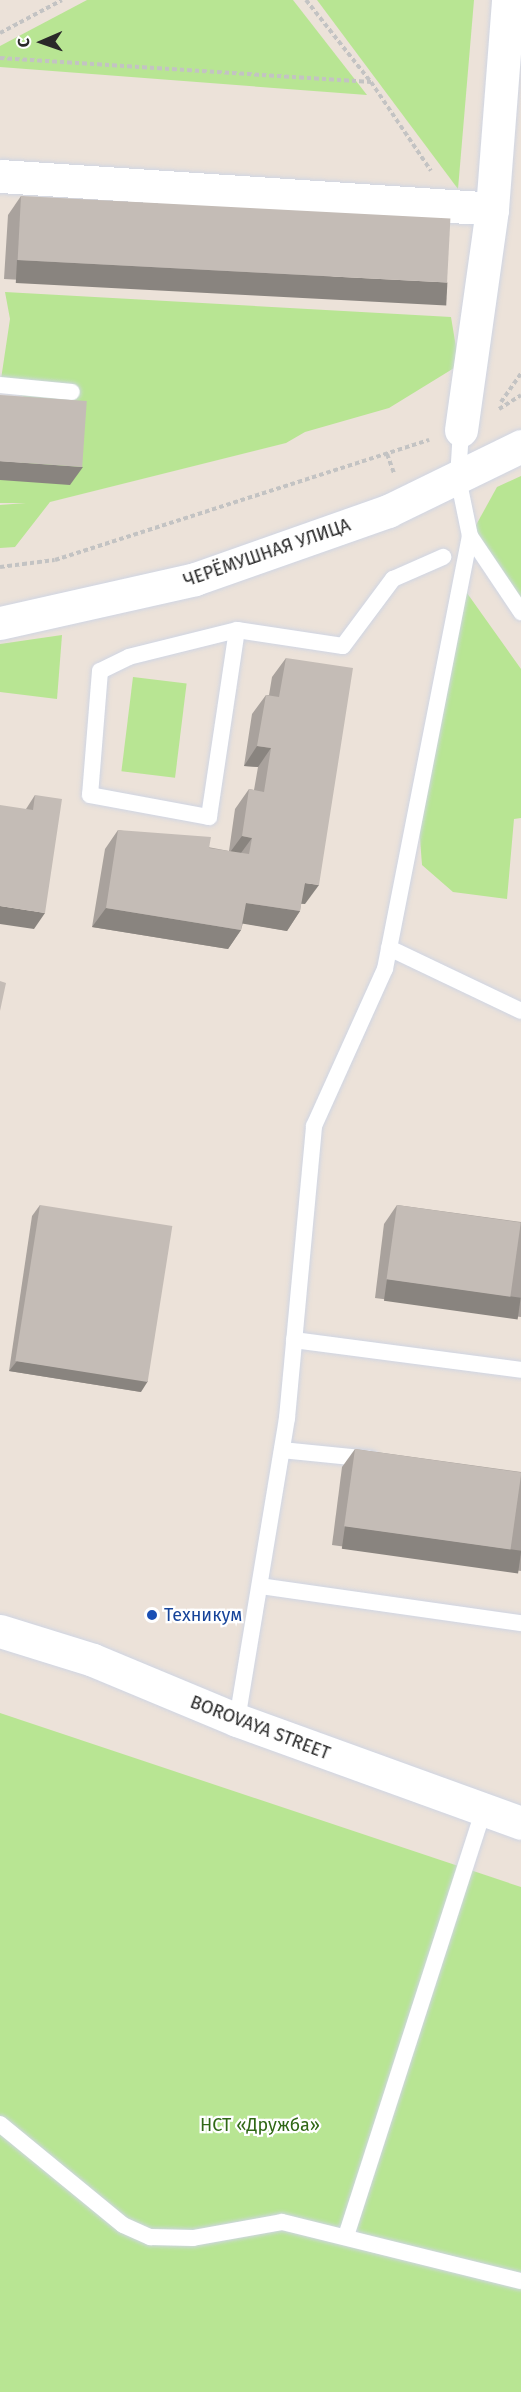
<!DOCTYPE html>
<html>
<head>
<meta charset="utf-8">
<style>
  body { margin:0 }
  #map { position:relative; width:521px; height:2392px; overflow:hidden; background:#ece2d9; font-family:"Fira Sans",sans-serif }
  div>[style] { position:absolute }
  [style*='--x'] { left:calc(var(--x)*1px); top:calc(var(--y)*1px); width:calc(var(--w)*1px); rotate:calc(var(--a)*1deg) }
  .green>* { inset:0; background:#b8e593; transform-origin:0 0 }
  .path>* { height:4px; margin-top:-2px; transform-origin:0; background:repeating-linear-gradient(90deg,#c3c3c3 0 4.5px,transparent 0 7.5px) }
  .roads { filter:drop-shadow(0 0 2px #cfd5e3) drop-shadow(0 0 2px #cfd5e3) }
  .lane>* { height:16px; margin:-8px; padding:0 8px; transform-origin:8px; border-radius:8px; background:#fff }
  .street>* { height:33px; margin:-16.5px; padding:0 16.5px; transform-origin:16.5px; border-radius:16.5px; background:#fff }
  .secondary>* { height:33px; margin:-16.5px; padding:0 16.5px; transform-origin:16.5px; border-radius:16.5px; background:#fff }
  .wall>* { inset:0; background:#a9a29d }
  .shaded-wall>* { inset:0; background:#89847f; transform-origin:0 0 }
  .building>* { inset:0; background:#c4bcb6; transform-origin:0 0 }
  .dots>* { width:16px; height:16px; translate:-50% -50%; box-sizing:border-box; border:3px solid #fff; border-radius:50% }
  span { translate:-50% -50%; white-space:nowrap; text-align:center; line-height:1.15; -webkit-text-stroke:4.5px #fff; paint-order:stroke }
  .street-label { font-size:18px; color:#292929 }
  .transit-label { font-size:18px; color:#164399 }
  .left { translate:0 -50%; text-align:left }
  .park-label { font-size:18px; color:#306816 }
  .north { position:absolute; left:12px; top:12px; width:60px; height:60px; -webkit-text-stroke:4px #fff; paint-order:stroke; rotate:268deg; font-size:16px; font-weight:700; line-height:24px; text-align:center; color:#292929 }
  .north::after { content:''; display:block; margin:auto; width:21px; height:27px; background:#292929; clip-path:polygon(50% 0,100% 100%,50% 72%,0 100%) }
</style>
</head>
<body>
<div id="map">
  <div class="green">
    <i style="clip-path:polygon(87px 0,293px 0,367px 95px,0 67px,0 46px)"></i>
    <i style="clip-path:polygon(317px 0,474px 0,458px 189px)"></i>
    <i style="clip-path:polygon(5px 292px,451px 317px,459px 365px,389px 408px,305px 432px,286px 443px,50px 502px,15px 547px,0 548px,0 505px,26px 503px,0 503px,0 480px,75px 420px,0 386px,10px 319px)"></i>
    <i style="clip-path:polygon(521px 476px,521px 606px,470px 536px,497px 487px)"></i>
    <i style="clip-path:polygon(462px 586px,521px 669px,521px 818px,514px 819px,507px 899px,453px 892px,422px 865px,419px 825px)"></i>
    <i style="clip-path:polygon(62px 635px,57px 699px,0 692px,0 644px)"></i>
    <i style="left:133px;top:677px;width:54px;height:95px;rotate:7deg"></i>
    <i style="clip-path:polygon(0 1713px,521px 1887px,521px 2392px,0 2392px)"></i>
  </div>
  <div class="path">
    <i style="--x:306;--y:0;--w:103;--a:51.7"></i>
    <i style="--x:0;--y:33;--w:70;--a:-28"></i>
    <i style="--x:0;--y:58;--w:372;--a:3.7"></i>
    <i style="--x:371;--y:82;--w:107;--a:56"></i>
    <i style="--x:501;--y:402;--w:35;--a:-55"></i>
    <i style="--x:499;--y:409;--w:26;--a:-32"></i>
    <i style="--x:387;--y:454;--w:20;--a:70"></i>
    <i style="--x:0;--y:567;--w:55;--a:-7.3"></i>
    <i style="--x:55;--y:560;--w:393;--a:-17.8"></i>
  </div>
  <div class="roads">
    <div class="lane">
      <i style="--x:0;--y:385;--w:72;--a:5.6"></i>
      <i style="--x:470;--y:536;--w:92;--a:56.1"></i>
      <i style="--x:237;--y:630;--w:111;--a:166"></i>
      <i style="--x:129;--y:657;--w:32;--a:154"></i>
      <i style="--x:100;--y:671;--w:124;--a:94.6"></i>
      <i style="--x:90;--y:795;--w:121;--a:10.5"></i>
      <i style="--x:209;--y:817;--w:189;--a:-81.5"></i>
      <i style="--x:237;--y:630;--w:107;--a:8.6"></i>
      <i style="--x:343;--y:646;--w:84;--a:-53.3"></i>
      <i style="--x:393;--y:579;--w:55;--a:-23.7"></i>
      <i style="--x:389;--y:948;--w:146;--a:25.5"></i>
      <i style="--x:294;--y:1340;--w:229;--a:7.5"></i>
      <i style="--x:282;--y:1450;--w:89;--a:5.8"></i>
      <i style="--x:260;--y:1586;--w:264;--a:8.1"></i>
      <i style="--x:237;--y:1720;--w:306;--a:-80.6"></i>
      <i style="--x:287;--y:1418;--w:293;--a:-84.7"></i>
      <i style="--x:314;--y:1126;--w:172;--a:-65.7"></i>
      <i style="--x:385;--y:969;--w:441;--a:-78.9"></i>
      <i style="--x:470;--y:536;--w:59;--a:-101.7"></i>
      <i style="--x:458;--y:478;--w:48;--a:-86.4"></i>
      <i style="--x:0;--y:2124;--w:159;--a:39.4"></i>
      <i style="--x:123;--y:2225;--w:30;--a:24"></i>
      <i style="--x:150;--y:2237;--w:43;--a:1.3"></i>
      <i style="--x:193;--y:2238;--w:90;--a:-10.2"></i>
      <i style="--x:282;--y:2222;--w:246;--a:13.9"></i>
      <i style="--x:346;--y:2236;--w:446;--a:-72.1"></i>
    </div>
    <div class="street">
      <i style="--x:0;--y:176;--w:493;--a:3.8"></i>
      <i style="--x:461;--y:430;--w:223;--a:-82"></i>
      <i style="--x:492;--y:209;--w:210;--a:-85.6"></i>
      <i style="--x:0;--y:1631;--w:97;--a:17.3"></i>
      <i style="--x:93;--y:1660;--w:156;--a:22.6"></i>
      <i style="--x:237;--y:1720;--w:302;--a:19.9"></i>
    </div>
    <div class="secondary">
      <i style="--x:0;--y:623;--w:200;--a:-12.7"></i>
      <i style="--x:195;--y:579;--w:205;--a:-19.4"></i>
      <i style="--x:388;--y:511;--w:148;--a:-26"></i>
    </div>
  </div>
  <div class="wall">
    <i style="clip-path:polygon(21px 196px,434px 303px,4px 279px,8px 215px)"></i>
    <i style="clip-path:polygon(286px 658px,305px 904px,301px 904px,300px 911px,287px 931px,243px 923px,241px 930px,228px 949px,92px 927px,105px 849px,118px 830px,229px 851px,235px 809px,249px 789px,254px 790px,258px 767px,244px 766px,252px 714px,266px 695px,269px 695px,272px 677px)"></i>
    <i style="clip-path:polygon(35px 795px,34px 929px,26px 809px)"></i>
    <i style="clip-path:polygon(40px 1205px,141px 1392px,9px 1371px,32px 1216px)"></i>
    <i style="clip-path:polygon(397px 1205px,521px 1222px,521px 1317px,375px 1298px,384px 1224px)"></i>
    <i style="clip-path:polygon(355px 1449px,521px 1472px,521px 1571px,332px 1545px,342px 1467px)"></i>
  </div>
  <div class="shaded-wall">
    <i style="left:17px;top:260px;width:431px;height:23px;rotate:3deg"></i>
    <i style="clip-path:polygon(0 461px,83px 467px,70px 485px,0 480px)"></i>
    <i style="clip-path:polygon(257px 746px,271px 748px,258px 767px,244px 766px)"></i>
    <i style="clip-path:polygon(242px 836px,252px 838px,238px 857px,228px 855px)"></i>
    <i style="clip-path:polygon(305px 883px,319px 885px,305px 904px,291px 902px)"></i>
    <i style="clip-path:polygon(246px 903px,300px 911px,287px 931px,233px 922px)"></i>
    <i style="clip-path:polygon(0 906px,45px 913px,34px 929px,0 924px)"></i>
    <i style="clip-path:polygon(106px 908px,241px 930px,228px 949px,92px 927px)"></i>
    <i style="left:387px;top:1279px;width:135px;height:22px;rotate:8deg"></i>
    <i style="clip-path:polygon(17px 1361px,148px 1381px,141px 1392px,9px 1371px)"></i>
    <i style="left:345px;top:1526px;width:178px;height:23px;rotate:8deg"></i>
  </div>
  <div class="building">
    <i style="left:21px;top:196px;width:430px;height:64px;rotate:3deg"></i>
    <i style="left:0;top:395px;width:87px;height:66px;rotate:4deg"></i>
    <i style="clip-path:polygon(286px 658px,353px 668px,319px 885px,305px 883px,300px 911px,246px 903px,241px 930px,106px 908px,118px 830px,211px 837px,209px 848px,249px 854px,252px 838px,242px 836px,249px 789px,264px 792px,271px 748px,257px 746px,266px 695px,279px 697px)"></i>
    <i style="clip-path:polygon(35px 795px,62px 799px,45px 913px,0 906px,0 805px,33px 810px)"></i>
    <i style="clip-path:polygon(0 981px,6px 983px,0 1011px)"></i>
    <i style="left:40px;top:1205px;width:134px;height:158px;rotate:9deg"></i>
    <i style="left:397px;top:1205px;width:125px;height:75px;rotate:8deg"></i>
    <i style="left:355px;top:1449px;width:168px;height:78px;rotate:8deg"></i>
  </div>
  <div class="dots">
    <i style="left:152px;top:1615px;background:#1a4fb4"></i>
  </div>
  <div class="street-label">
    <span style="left:267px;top:553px;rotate:-19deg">ЧЕРЁМУШНАЯ УЛИЦА</span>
    <span style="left:260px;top:1728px;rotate:21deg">BOROVAYA STREET</span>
  </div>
  <div class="transit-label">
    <span class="left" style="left:164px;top:1615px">Техникум</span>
  </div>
  <div class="park-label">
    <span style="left:260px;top:2125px">НСТ «Дружба»</span>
  </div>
  <div class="north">С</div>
</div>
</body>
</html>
